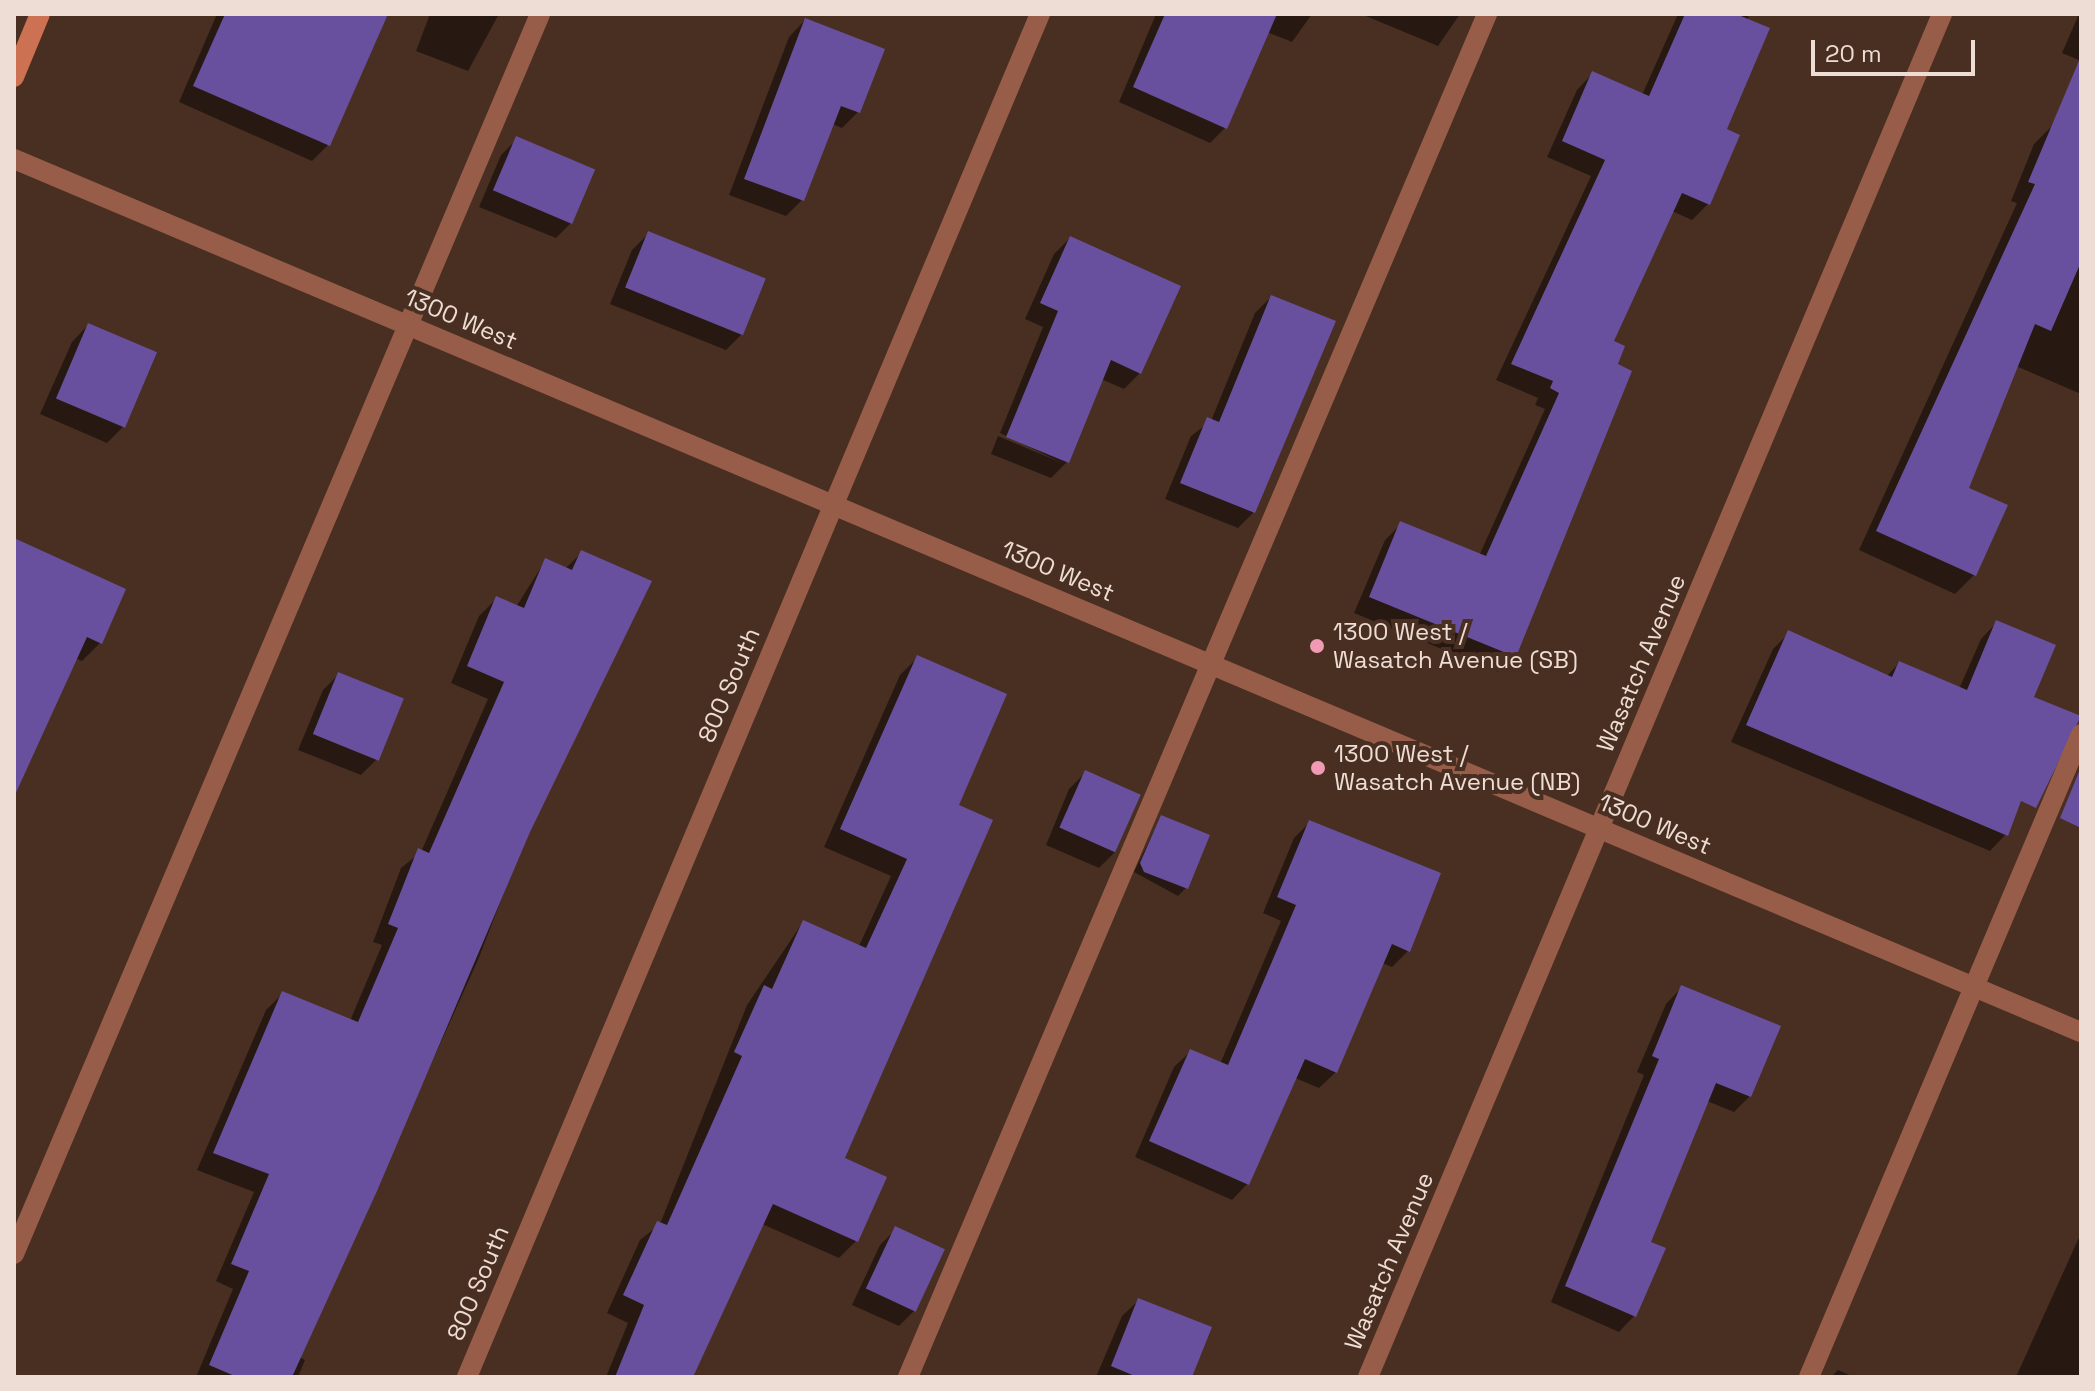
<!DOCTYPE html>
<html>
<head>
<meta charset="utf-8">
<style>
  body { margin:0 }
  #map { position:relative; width:2095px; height:1391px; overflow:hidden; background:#492f22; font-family:"Space Grotesk",sans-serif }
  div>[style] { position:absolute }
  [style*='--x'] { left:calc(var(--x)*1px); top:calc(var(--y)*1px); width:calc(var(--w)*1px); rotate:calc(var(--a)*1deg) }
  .shadow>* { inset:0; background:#0007 }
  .building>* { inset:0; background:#68509f; transform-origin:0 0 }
  .lane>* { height:20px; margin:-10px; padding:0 10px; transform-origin:10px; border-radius:10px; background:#975d49 }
  .street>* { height:20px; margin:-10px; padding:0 10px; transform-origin:10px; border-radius:10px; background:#975d49 }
  .secondary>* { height:20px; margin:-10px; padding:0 10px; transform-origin:10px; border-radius:10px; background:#cc7151 }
  .dots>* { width:22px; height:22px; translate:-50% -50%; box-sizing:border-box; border:4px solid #492f22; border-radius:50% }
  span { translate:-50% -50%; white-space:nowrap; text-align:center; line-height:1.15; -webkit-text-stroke:8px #492f22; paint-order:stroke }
  .street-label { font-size:24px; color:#eeddd5 }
  .poi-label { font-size:24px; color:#eeddd5 }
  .left { translate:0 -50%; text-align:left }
  .frame { position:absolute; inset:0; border:16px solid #eeddd5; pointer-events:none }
  .scale { position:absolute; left:1811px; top:40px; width:164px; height:36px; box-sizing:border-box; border:4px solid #eeddd5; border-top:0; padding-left:10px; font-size:24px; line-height:28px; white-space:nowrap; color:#eeddd5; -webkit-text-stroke:6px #492f22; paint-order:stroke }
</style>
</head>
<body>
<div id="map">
  <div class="shadow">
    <i style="clip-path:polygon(217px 14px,386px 14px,328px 145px,312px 161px,179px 102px)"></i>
    <i style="clip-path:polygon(430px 14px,499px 14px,468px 71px,416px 51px)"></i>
    <i style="clip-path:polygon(1156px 14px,1312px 14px,1292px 42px,1267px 32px,1225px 128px,1210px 143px,1119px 102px)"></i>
    <i style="clip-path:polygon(1361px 14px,1460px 14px,1438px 46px)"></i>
    <i style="clip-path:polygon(1678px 14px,1749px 14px,1708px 204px,1692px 220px,1672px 211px,1611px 342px,1514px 656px,1498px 672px,1354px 613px,1385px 540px,1401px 524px,1479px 556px,1545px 409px,1535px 405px,1538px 398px,1496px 380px,1591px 176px,1547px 157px,1577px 90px,1593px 73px,1642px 95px)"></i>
    <i style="clip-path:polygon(2079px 14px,2081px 14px,2081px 61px,2062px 53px)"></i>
    <i style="clip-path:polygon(805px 20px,858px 112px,842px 128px,832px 124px,802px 200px,786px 216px,729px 195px,789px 37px)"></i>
    <i style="clip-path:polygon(2052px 126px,2081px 137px,2081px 394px,2016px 366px,1967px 489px,1974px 575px,1955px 594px,1859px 550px,2017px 203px,2011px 201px,2034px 144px)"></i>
    <i style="clip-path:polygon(517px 139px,572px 222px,556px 238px,479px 207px,501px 155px)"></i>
    <i style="clip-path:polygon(648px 234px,742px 334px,726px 350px,610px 304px,632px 250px)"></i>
    <i style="clip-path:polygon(1070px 238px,1140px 373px,1124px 389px,1101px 379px,1067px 462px,1051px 478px,991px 454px,998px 436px,1062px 463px,1000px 433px,1043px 327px,1025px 319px,1054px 254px)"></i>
    <i style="clip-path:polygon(1271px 297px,1254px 512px,1238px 528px,1165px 499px,1191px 436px,1211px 421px,1255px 313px)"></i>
    <i style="clip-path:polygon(88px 325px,123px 427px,107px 443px,40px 414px,72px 342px)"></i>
    <i style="clip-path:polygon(14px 540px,100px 643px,82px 661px,75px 658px,14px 744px)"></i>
    <i style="clip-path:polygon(582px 552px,528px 831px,478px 960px,299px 1357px,305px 1360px,298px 1377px,196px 1377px,233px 1289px,216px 1281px,254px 1192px,197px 1170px,266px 1010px,283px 993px,350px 1021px,382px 945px,373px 942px,401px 868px,421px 852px,488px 699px,451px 683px,479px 616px,496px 599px,516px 607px,545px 561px,565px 569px)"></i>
    <i style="clip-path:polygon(1997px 622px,2031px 698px,2006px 834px,1990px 851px,1731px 742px,1773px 649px,1789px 633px,1886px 677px,1899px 663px,1959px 689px,1981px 639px)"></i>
    <i style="clip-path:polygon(918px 657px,956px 806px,842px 1159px,856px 1241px,839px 1258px,762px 1224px,691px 1377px,606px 1377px,628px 1323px,607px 1313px,640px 1240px,660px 1224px,747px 1005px,803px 922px,859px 946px,891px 876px,824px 847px,900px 675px)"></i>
    <i style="clip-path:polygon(339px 674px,377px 759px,361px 775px,298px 750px,323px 690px)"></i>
    <i style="clip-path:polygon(1085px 773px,1115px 852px,1099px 868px,1046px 845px,1069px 789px)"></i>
    <i style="clip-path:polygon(1161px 817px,1186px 888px,1178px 896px,1134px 872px)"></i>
    <i style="clip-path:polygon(1310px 822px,1408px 951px,1392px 967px,1382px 963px,1336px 1072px,1319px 1088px,1295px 1078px,1248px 1183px,1232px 1200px,1135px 1157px,1174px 1067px,1191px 1051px,1220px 1064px,1281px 921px,1263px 913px,1294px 838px)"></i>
    <i style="clip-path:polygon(1682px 987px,1750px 1096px,1734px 1112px,1707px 1101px,1648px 1243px,1635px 1315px,1619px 1332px,1551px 1302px,1644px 1075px,1637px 1072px,1666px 1004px)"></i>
    <i style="clip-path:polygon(896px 1229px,915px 1310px,899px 1326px,852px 1305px,880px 1245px)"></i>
    <i style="clip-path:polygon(2081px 1233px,2081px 1377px,2016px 1377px)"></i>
    <i style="clip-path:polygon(1139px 1300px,1209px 1328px,1192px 1377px,1096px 1377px,1122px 1316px)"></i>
    <i style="clip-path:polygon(1838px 1370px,1854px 1377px,1831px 1377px)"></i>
  </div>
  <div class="building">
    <i style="clip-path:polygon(225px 14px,388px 14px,330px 146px,193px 86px)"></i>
    <i style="clip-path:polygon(1165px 14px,1277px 14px,1227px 129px,1133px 87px)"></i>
    <i style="clip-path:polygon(1685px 14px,1736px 14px,1770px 28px,1727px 129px,1740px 135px,1710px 205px,1682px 193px,1614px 341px,1625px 346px,1618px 364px,1632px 371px,1516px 657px,1369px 597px,1400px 521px,1486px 556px,1559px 393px,1550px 388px,1553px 381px,1511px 364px,1605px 160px,1562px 141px,1592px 71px,1649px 96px)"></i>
    <i style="clip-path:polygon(805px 18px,885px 49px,860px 113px,841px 106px,804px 201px,744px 179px)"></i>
    <i style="clip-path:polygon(2081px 56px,2081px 262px,2051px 331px,2035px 324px,1969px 488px,2008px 505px,1976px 576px,1876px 531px,2035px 184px,2028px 182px)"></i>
    <i style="left:516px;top:136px;width:86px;height:59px;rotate:23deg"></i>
    <i style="left:648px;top:231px;width:127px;height:61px;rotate:22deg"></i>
    <i style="clip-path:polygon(1070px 236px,1181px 286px,1141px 374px,1111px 360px,1069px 463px,1006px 437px,1058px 311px,1040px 303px)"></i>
    <i style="clip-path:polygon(1271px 295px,1336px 321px,1255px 513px,1180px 483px,1207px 417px,1219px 422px)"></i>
    <i style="left:88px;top:323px;width:75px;height:82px;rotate:23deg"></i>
    <i style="clip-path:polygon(14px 538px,126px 589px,102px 644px,87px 637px,14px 797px)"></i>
    <i style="clip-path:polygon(581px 550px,652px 581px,530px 832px,377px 1191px,292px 1377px,237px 1377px,209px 1365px,249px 1271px,231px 1264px,269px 1174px,213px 1153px,282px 991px,358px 1022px,398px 928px,388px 924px,418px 848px,429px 853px,504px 682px,467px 666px,496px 596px,524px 608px,545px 558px,572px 570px)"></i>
    <i style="clip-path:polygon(1996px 620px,2056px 645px,2034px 697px,2081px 716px,2036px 808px,2021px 801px,2008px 836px,1746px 725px,1788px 630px,1892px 677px,1899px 661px,1967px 690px)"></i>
    <i style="clip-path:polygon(917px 655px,1007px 694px,959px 805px,993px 820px,845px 1158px,887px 1177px,858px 1242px,773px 1204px,693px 1377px,615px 1377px,644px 1305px,623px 1295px,657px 1221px,667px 1225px,742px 1056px,734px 1052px,764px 985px,772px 989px,803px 920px,866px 948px,907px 859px,840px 829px)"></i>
    <i style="left:338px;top:672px;width:71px;height:67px;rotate:22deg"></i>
    <i style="clip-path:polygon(2081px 767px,2081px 828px,2060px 818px)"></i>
    <i style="left:1085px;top:770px;width:61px;height:63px;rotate:24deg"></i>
    <i style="clip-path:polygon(1161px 815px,1210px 835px,1188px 889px,1144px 872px,1140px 863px)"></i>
    <i style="clip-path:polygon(1309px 820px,1441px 873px,1410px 952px,1392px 944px,1337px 1073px,1305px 1059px,1249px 1185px,1149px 1141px,1190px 1049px,1228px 1065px,1296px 905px,1277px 897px)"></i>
    <i style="clip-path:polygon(1681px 985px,1781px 1026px,1751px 1097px,1716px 1083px,1651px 1242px,1666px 1248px,1636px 1317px,1565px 1286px,1659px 1059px,1652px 1056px)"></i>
    <i style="left:895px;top:1226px;width:55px;height:69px;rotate:25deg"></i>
    <i style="clip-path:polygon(1138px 1298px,1212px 1327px,1192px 1377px,1137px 1377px,1111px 1366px)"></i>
  </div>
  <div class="lane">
    <i style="--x:14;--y:1254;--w:1347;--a:-67.01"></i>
    <i style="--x:908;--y:1377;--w:1481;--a:-66.98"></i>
    <i style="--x:1809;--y:1377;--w:698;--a:-67.07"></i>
  </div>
  <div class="street">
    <i style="--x:14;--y:159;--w:2244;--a:22.9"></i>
    <i style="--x:467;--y:1377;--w:1479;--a:-67.2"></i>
    <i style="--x:1368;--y:1377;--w:1479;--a:-67.16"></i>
  </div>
  <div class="secondary">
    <i style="--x:14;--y:77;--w:68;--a:-67.6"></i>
  </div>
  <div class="dots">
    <i style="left:1317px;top:646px;background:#f09ab4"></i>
    <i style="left:1318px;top:768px;background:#f09ab4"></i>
  </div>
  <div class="street-label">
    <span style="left:461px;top:319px;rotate:23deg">1300 West</span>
    <span style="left:1058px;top:571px;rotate:23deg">1300 West</span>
    <span style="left:1641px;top:663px;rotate:-67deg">Wasatch Avenue</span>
    <span style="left:729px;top:685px;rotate:-67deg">800 South</span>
    <span style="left:1655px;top:824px;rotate:23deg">1300 West</span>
    <span style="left:1389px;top:1261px;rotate:-67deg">Wasatch Avenue</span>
    <span style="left:478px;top:1283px;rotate:-67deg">800 South</span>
  </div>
  <div class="poi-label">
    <span class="left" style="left:1333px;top:646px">1300 West /<br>Wasatch Avenue (SB)</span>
    <span class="left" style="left:1334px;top:768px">1300 West /<br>Wasatch Avenue (NB)</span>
  </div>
  <div class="frame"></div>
  <div class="scale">20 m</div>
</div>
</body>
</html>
